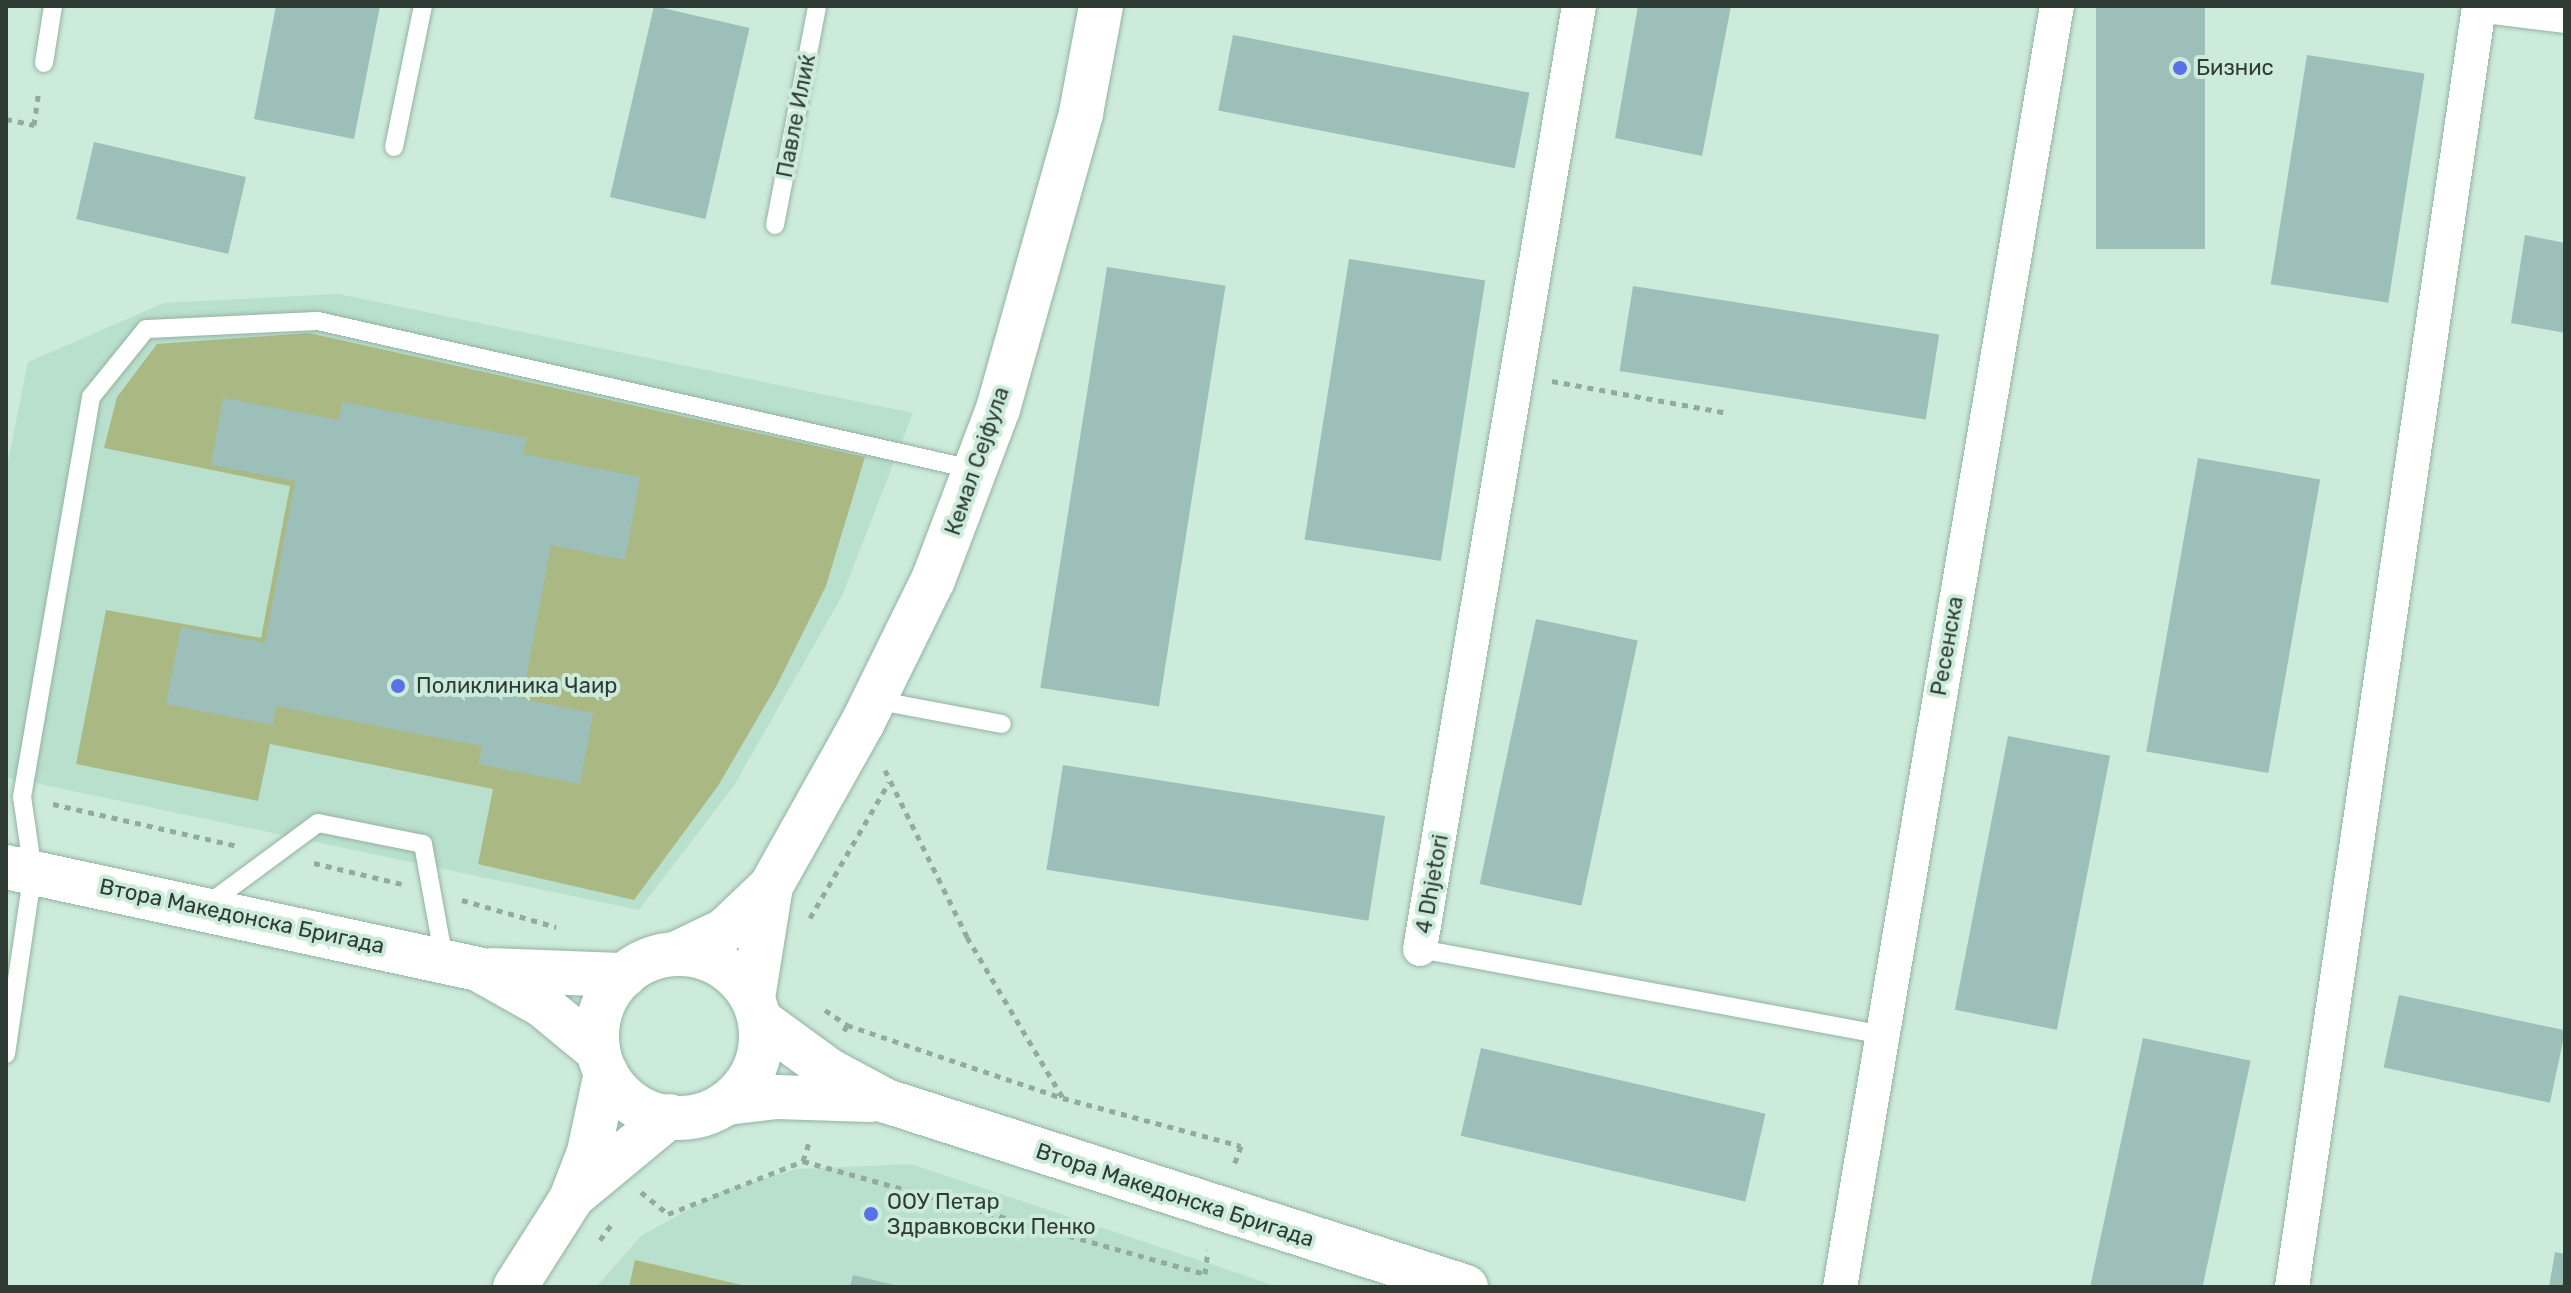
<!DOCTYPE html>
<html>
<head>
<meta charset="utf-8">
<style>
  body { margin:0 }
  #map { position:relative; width:2571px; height:1293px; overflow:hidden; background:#ccebdb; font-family:Rubik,sans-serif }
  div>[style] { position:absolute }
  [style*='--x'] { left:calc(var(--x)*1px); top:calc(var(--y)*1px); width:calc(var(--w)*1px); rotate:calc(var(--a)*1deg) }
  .built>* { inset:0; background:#b9e0cd }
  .green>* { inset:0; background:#aab984 }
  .building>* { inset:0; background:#9cbfba; transform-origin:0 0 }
  .path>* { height:5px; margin-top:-2.5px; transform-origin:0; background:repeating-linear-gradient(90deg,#93ab9f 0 6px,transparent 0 12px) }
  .roads { filter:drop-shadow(0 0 2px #94b2a3) drop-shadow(0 0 2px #94b2a3) }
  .lane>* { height:18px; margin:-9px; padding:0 9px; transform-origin:9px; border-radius:9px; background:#fff }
  .street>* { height:34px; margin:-17px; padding:0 17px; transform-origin:17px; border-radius:17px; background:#fff }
  .secondary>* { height:44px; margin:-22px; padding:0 22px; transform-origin:22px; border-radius:22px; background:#fff }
  .secondary>.ring { margin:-22px; padding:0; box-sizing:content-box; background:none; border:44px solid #fff; border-radius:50% }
  .dots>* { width:22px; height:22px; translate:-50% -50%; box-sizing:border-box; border:4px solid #ccebdb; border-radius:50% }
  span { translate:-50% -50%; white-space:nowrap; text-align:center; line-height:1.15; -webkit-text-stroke:8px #ccebdb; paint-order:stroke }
  .poi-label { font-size:22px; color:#2f3c36 }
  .left { translate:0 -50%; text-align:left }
  .street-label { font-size:22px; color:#2f3c36 }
  .frame { position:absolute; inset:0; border:8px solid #2f3c36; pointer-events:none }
</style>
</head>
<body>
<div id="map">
  <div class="built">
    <i style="clip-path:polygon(339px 294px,913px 413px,842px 596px,733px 787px,639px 910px,6px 777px,6px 472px,28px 362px,164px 303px)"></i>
    <i style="clip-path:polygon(911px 1164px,1279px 1287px,596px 1287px,641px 1236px,722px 1191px,797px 1169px)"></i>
  </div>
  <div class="green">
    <i style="clip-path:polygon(309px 333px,865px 457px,826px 586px,777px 685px,718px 786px,634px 900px,478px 864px,493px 789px,270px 744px,258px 801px,76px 764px,106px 610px,261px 638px,290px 486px,104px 448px,117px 397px,157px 344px)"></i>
    <i style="clip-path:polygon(635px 1260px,750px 1287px,629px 1287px)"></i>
  </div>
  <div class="building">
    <i style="clip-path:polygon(276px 6px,380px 6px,354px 139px,254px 119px)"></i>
    <i style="left:654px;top:6px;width:98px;height:196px;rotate:13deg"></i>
    <i style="clip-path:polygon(1638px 6px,1731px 6px,1702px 156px,1615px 138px)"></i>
    <i style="left:2096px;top:6px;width:109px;height:243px"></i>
    <i style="left:1233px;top:35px;width:302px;height:77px;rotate:11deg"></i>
    <i style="left:2307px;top:55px;width:119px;height:232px;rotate:9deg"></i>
    <i style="left:94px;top:142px;width:156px;height:79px;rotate:13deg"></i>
    <i style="clip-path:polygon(2525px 235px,2565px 243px,2565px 333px,2511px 323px)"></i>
    <i style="left:1349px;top:259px;width:138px;height:284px;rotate:9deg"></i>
    <i style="left:1107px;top:267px;width:120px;height:426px;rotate:9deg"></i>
    <i style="left:1633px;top:286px;width:310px;height:86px;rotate:9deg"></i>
    <i style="clip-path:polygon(223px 398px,339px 420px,342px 402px,527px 438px,523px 454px,640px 477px,625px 560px,551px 545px,522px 699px,593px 713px,580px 784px,478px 764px,482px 746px,408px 732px,276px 706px,273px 725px,166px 704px,181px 627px,265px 643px,295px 481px,211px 465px)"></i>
    <i style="left:2198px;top:458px;width:124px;height:298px;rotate:10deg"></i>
    <i style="left:1536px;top:619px;width:104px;height:271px;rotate:12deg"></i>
    <i style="left:2008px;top:736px;width:104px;height:279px;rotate:11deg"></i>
    <i style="left:1063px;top:765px;width:326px;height:106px;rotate:9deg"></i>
    <i style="left:2399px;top:995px;width:170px;height:74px;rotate:12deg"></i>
    <i style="left:2143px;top:1038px;width:110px;height:252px;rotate:12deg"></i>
    <i style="left:1481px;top:1048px;width:292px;height:90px;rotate:13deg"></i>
    <i style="clip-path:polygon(2555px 1252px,2565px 1254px,2565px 1287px,2549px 1287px)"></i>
    <i style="clip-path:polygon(853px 1275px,898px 1286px,898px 1287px,850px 1287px)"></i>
  </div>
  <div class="path">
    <i style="--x:6;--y:119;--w:29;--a:12"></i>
    <i style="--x:34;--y:125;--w:34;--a:-82"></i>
    <i style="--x:1552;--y:381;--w:179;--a:10.3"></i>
    <i style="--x:885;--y:770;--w:186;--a:63.8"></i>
    <i style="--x:967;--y:937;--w:187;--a:59.2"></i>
    <i style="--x:53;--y:804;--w:190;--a:12.8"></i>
    <i style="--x:314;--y:863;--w:90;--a:13.4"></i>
    <i style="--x:462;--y:900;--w:98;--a:16"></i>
    <i style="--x:810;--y:918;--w:157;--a:-59.8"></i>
    <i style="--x:825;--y:1010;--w:27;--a:34"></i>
    <i style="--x:844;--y:1031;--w:7;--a:-63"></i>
    <i style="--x:847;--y:1025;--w:228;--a:18.7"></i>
    <i style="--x:1063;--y:1098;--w:184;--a:15.1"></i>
    <i style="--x:1241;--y:1146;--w:23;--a:110"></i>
    <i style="--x:803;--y:1161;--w:418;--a:15.7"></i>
    <i style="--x:1205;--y:1274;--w:24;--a:-83"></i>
    <i style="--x:641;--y:1192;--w:35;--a:39"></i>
    <i style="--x:668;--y:1214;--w:145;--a:-21.4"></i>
    <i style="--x:803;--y:1161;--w:22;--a:-72"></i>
    <i style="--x:600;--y:1240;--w:22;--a:-54"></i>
  </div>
  <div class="roads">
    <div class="lane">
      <i style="--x:44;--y:63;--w:58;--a:-81"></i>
      <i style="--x:394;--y:147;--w:144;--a:-78.4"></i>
      <i style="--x:775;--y:225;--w:223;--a:-79.1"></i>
      <i style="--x:875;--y:700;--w:129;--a:10.7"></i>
      <i style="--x:207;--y:905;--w:138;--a:-36.5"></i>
      <i style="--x:318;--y:823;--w:107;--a:11.3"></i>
      <i style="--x:423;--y:844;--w:117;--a:79.7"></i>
      <i style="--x:1420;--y:949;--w:470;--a:10.5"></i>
      <i style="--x:6;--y:1054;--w:184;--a:-81.6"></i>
      <i style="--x:33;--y:872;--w:76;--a:-98.3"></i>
      <i style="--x:22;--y:797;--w:406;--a:-80.2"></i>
      <i style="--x:91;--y:397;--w:87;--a:-51"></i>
      <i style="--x:146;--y:329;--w:172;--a:-2.7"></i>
      <i style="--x:318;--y:321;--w:675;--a:12.76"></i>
    </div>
    <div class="street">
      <i style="--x:2485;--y:6;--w:81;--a:7.1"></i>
      <i style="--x:1420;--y:949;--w:956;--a:-80.43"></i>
      <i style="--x:1840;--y:1287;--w:1299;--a:-80.39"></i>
      <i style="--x:2292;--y:1287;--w:1295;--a:-81.69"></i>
    </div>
    <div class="secondary">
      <i style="--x:6;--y:867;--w:483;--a:12.2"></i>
      <i style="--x:478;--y:969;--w:73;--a:29.4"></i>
      <i style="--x:542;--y:1005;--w:72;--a:39.4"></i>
      <i style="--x:675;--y:954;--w:55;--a:-25.6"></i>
      <i style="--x:725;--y:930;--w:64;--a:-43.7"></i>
      <i style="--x:771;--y:886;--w:188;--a:-60.7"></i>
      <i style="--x:863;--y:722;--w:158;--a:-63.8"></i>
      <i style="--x:933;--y:580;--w:183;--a:-69.2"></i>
      <i style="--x:998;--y:409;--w:307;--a:-74.3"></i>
      <i style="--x:1081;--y:113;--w:109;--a:-79.4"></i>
      <i class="ring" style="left:597px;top:954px;width:120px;height:120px"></i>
      <i style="--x:492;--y:970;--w:133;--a:2.2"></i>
      <i style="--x:753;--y:998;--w:113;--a:-80.9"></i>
      <i style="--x:760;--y:1020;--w:87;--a:36.1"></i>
      <i style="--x:830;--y:1071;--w:64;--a:28.2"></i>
      <i style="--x:886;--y:1101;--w:609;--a:17.78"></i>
      <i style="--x:727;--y:1103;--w:48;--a:-7.1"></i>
      <i style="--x:775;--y:1097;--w:96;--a:1.8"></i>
      <i style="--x:578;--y:1192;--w:119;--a:-39.6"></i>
      <i style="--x:515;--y:1287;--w:104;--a:-57.5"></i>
      <i style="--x:571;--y:1199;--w:50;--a:-69"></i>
      <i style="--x:589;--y:1152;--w:81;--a:-77.9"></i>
    </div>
  </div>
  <div class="dots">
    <i style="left:2180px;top:68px;background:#5772e8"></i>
    <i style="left:398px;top:686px;background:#5772e8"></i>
    <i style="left:871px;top:1214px;background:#5772e8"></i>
  </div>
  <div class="poi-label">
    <span class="left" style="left:2196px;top:68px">Бизнис</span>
    <span class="left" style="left:416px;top:686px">Поликлиника Чаир</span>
    <span class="left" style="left:887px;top:1214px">ООУ Петар<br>Здравковски Пенко</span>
  </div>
  <div class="street-label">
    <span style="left:796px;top:116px;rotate:-79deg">Павле Илиќ</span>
    <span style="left:977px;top:461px;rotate:-71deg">Кемал Сејфула</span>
    <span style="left:1947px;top:646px;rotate:-80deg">Ресенска</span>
    <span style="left:1432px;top:884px;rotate:-80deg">4 Dhjetori</span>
    <span style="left:242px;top:916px;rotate:12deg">Втора Македонска Бригада</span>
    <span style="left:1175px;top:1195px;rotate:18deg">Втора Македонска Бригада</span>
  </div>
  <div class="frame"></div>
</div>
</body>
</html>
